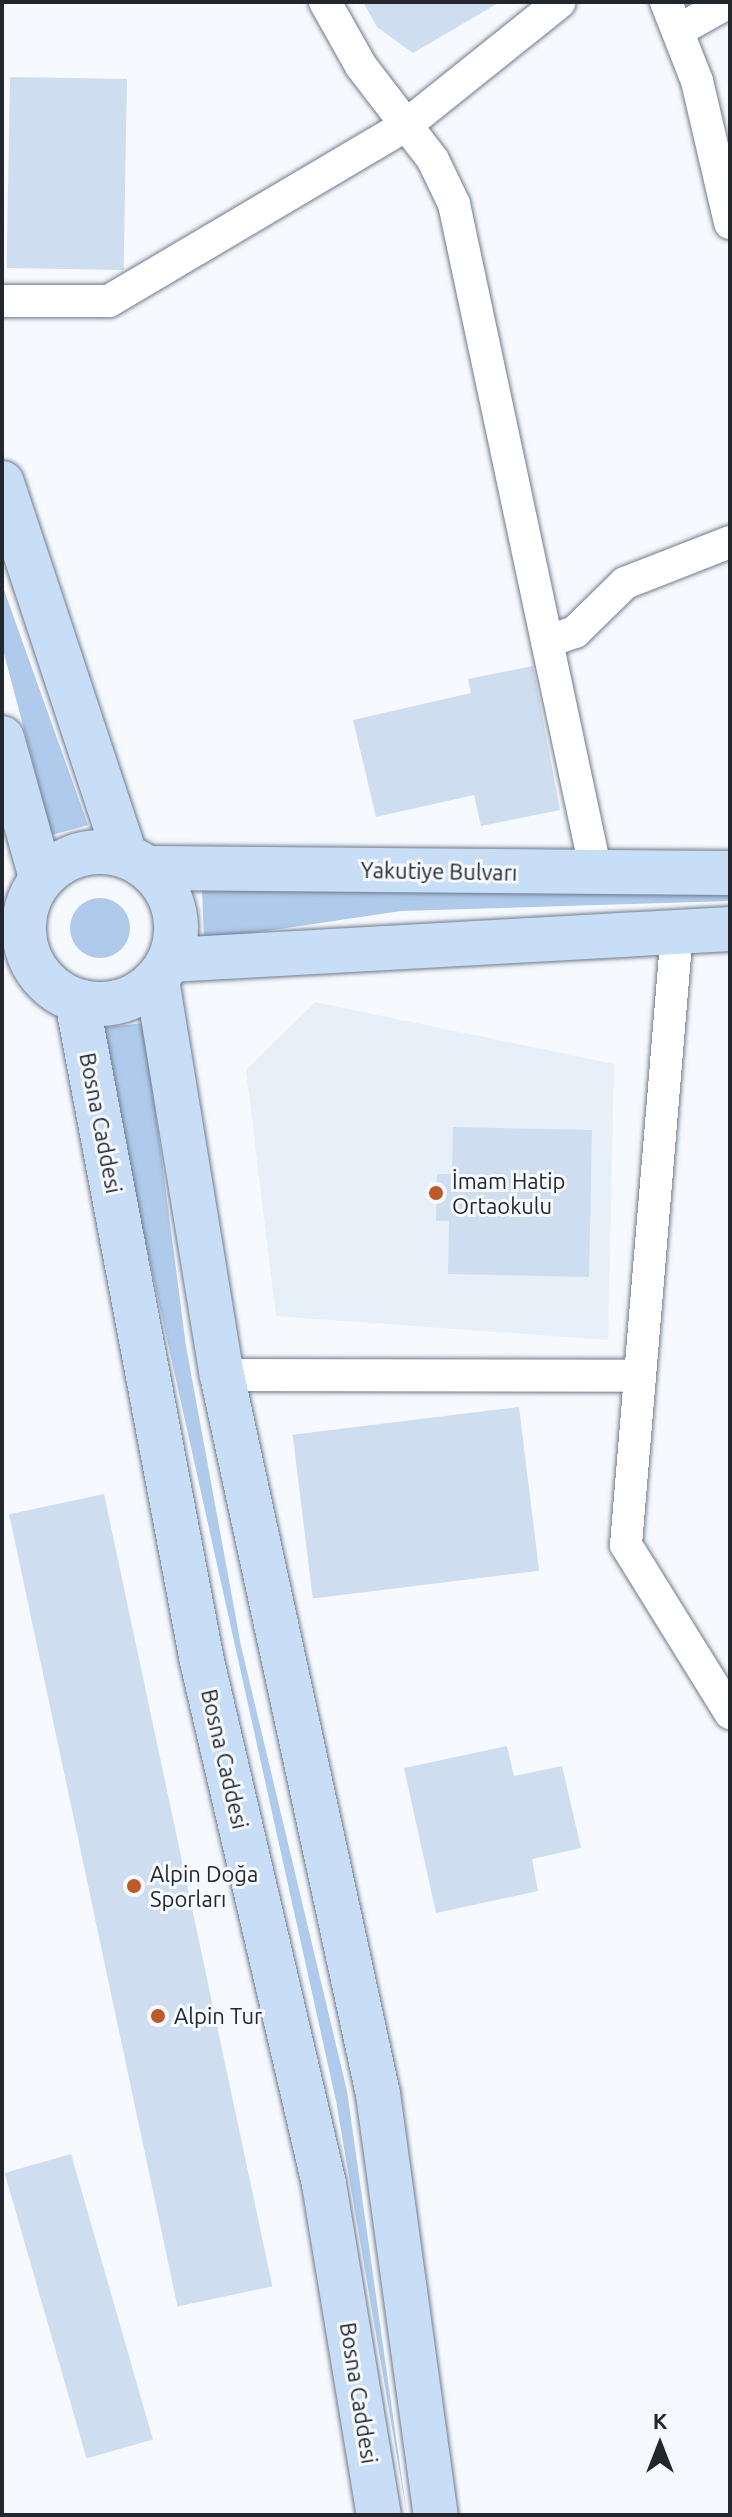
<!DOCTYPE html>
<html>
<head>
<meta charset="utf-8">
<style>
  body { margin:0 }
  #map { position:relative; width:732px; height:2517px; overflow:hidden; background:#f6f9fd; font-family:Ubuntu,sans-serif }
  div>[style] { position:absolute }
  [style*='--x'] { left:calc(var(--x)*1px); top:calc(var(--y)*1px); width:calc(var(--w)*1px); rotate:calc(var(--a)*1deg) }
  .built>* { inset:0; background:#e7eff9 }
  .green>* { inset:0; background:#afcaeb }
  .round { border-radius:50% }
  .building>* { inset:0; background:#ceddef; transform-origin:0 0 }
  .roads { filter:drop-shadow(0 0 2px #6e7b8c) drop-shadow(0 0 2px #6e7b8c) }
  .minor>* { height:32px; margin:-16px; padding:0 16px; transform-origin:16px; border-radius:16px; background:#fff }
  .secondary>* { height:44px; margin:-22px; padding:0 22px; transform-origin:22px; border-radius:22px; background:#c8def7 }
  .secondary>.ring { margin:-22px; padding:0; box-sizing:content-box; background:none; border:44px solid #c8def7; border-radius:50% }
  .dots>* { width:22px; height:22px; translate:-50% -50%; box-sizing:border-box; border:4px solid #f6f9fd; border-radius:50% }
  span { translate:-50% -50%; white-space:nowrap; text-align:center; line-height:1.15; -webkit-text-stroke:6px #f6f9fd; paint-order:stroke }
  .street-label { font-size:22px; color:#22272e }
  .poi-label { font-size:22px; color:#22272e }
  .left { translate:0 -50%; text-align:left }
  .frame { position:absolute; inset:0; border:4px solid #22272e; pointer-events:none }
  .north { position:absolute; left:620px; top:2405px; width:80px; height:80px; -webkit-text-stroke:6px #f6f9fd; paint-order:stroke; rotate:0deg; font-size:22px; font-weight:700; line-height:32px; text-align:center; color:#22272e }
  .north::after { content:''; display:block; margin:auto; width:28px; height:36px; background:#22272e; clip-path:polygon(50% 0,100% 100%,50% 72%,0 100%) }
</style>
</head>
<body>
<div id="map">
  <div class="built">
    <i style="clip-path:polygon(315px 1002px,614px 1064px,608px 1340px,276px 1316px,246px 1070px)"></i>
  </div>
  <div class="green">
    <i style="clip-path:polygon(2px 584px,9px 604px,88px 825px,52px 835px,2px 646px)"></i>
    <i style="clip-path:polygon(730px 886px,730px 901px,401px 911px,204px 940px,202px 889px)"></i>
    <i class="round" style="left:70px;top:898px;width:60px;height:60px"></i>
    <i style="clip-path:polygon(144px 1023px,186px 1346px,241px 1646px,347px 2091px,407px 2515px,336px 2101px,98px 1028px)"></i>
  </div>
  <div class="building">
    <i style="clip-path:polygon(363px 2px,500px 2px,413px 53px,377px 27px)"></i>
    <i style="left:10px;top:77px;width:117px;height:191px;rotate:1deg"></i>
    <i style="clip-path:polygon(533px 666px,560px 810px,481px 826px,474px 795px,376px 817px,353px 720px,471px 693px,468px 679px)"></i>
    <i style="clip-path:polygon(453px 1127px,592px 1130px,589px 1277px,448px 1274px,449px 1221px,436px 1221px,437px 1174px,452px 1174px)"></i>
    <i style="left:519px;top:1407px;width:165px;height:228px;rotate:83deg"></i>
    <i style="left:104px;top:1494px;width:810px;height:97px;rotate:78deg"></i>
    <i style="clip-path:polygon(507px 1746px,514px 1776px,562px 1766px,581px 1848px,532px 1859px,538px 1891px,436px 1913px,404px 1768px)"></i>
    <i style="left:71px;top:2154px;width:297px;height:69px;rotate:74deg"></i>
  </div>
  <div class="roads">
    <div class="minor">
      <i style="--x:325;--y:2;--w:73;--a:60.6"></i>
      <i style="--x:361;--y:66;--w:118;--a:52.5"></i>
      <i style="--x:433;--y:160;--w:49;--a:64.5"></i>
      <i style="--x:454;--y:204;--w:683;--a:78"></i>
      <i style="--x:666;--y:2;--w:85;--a:68.6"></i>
      <i style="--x:697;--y:81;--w:146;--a:76.9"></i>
      <i style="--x:681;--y:29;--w:55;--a:-29.4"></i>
      <i style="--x:2;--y:301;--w:107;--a:0"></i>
      <i style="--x:109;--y:301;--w:344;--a:-30.6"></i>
      <i style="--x:405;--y:126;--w:198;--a:-38.7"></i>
      <i style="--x:547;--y:642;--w:30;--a:-20"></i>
      <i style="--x:575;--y:632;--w:70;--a:-44.4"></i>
      <i style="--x:625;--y:583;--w:113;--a:-21.3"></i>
      <i style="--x:677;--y:931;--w:616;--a:94.75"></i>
      <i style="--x:626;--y:1545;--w:198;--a:58.2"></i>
      <i style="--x:222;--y:1375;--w:415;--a:0.1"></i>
    </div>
    <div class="secondary">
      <i style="--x:2;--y:483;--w:392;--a:71.7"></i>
      <i style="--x:2;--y:738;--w:145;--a:74.4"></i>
      <i class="ring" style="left:24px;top:852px;width:108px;height:108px"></i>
      <i style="--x:148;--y:868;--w:582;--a:0.49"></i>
      <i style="--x:170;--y:960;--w:561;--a:-3.17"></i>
      <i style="--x:157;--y:980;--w:400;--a:80.7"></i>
      <i style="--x:222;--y:1375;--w:736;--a:77.76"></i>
      <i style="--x:378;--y:2094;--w:425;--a:82.2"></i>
      <i style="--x:77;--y:1001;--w:672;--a:79.28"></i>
      <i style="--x:202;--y:1661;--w:537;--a:76.87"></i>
      <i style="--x:324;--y:2184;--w:336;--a:80.6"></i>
    </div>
  </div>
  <div class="dots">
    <i style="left:436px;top:1193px;background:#be592a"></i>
    <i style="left:134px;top:1886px;background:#be592a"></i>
    <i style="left:158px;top:2016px;background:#be592a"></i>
  </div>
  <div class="street-label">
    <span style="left:439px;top:871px;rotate:1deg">Yakutiye Bulvarı</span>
    <span style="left:101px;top:1123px;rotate:79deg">Bosna Caddesi</span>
    <span style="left:225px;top:1759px;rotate:77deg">Bosna Caddesi</span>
    <span style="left:359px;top:2393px;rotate:81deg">Bosna Caddesi</span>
  </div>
  <div class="poi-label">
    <span class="left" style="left:452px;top:1193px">İmam Hatip<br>Ortaokulu</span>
    <span class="left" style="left:150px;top:1886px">Alpin Doğa<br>Sporları</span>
    <span class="left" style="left:174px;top:2016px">Alpin Tur</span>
  </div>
  <div class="frame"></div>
  <div class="north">K</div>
</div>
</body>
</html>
